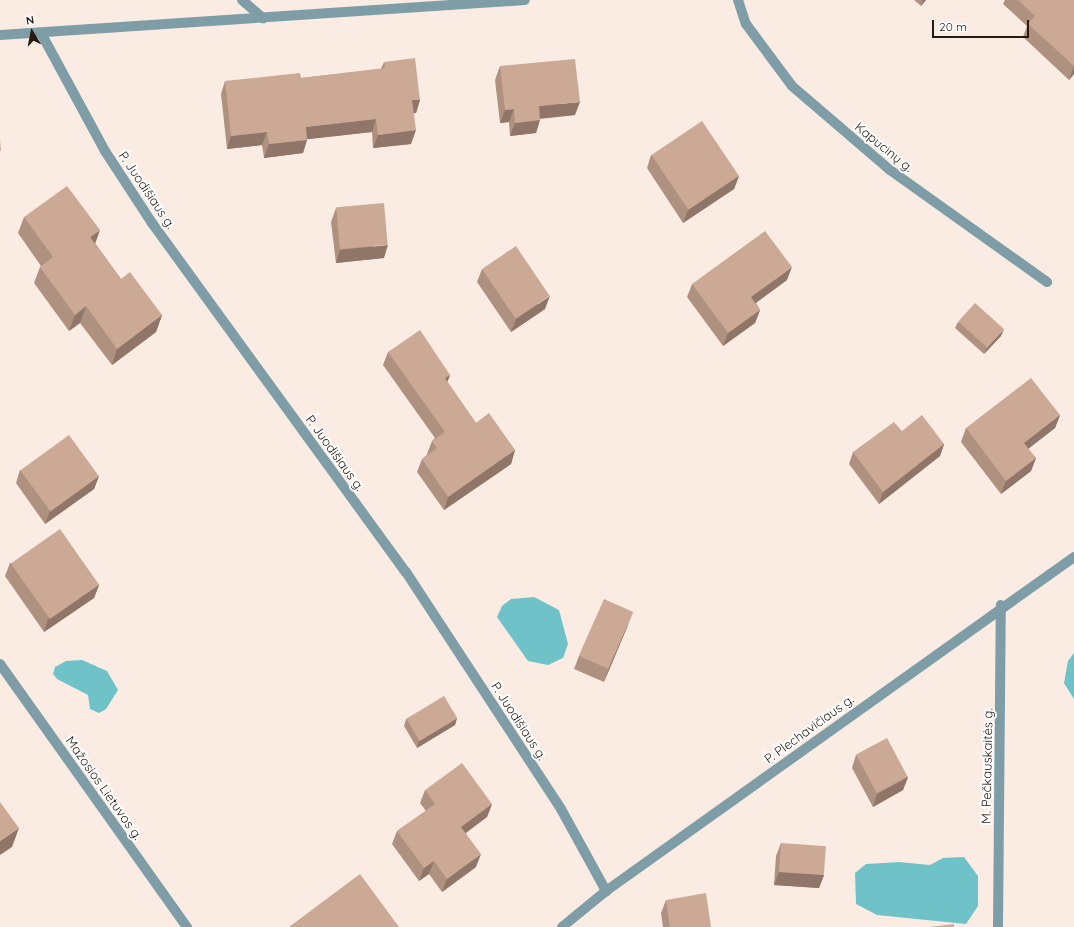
<!DOCTYPE html>
<html>
<head>
<meta charset="utf-8">
<style>
  body { margin:0 }
  #map { position:relative; width:1074px; height:927px; overflow:hidden; background:#faece3; font-family:Quicksand,sans-serif }
  div>[style] { position:absolute }
  [style*='--x'] { left:calc(var(--x)*1px); top:calc(var(--y)*1px); width:calc(var(--w)*1px); rotate:calc(var(--a)*1deg) }
  .water>* { inset:0; background:#6fc2c8 }
  .minor>* { height:10px; margin:-5px; padding:0 5px; transform-origin:5px; border-radius:5px; background:#7f9da7 }
  .wall>* { inset:0; background:#af9180 }
  .shaded-wall>* { inset:0; background:#8f7668 }
  .building>* { inset:0; background:#cca995; transform-origin:0 0 }
  span { translate:-50% -50%; white-space:nowrap; text-align:center; line-height:1.15; -webkit-text-stroke:4px #fff; paint-order:stroke }
  .street-label { font-size:13px; color:#261a12 }
  .north { position:absolute; left:12px; top:12px; width:40px; height:40px; -webkit-text-stroke:3px #fff; paint-order:stroke; rotate:350deg; font-size:11px; font-weight:700; line-height:16px; text-align:center; color:#261a12 }
  .north::after { content:''; display:block; margin:auto; width:14px; height:18px; background:#261a12; clip-path:polygon(50% 0,100% 100%,50% 72%,0 100%) }
  .scale { position:absolute; left:932px; top:20px; width:97px; height:18px; box-sizing:border-box; border:2px solid #261a12; border-top:0; padding-left:5px; font-size:12px; line-height:14px; white-space:nowrap; color:#261a12; -webkit-text-stroke:3px #fff; paint-order:stroke }
</style>
</head>
<body>
<div id="map">
  <div class="water">
    <i style="clip-path:polygon(534px 597px,559px 610px,568px 644px,563px 658px,548px 665px,528px 661px,497px 617px,502px 606px,511px 599px)"></i>
    <i style="clip-path:polygon(1074px 653px,1074px 699px,1064px 683px,1068px 661px)"></i>
    <i style="clip-path:polygon(82px 660px,107px 671px,118px 690px,106px 709px,99px 713px,90px 709px,88px 695px,57px 679px,53px 674px,55px 667px,66px 661px)"></i>
    <i style="clip-path:polygon(964px 857px,978px 876px,978px 906px,966px 924px,877px 915px,856px 904px,855px 873px,866px 864px,899px 862px,930px 865px,943px 858px)"></i>
  </div>
  <div class="minor">
    <i style="--x:242;--y:0;--w:28;--a:41"></i>
    <i style="--x:738;--y:0;--w:25;--a:72"></i>
    <i style="--x:746;--y:24;--w:77;--a:53.4"></i>
    <i style="--x:792;--y:86;--w:129;--a:40.6"></i>
    <i style="--x:890;--y:170;--w:193;--a:35.5"></i>
    <i style="--x:41;--y:33;--w:134;--a:61.5"></i>
    <i style="--x:105;--y:151;--w:86;--a:56.9"></i>
    <i style="--x:152;--y:223;--w:432;--a:54"></i>
    <i style="--x:406;--y:572;--w:283;--a:56.8"></i>
    <i style="--x:561;--y:809;--w:94;--a:61.2"></i>
    <i style="--x:0;--y:35;--w:526;--a:-3.81"></i>
    <i style="--x:0;--y:664;--w:323;--a:54.6"></i>
    <i style="--x:562;--y:927;--w:57;--a:-39.3"></i>
    <i style="--x:606;--y:891;--w:575;--a:-35.51"></i>
    <i style="--x:998;--y:927;--w:322;--a:-89.5"></i>
  </div>
  <div class="wall">
    <i style="clip-path:polygon(914px 0,926px 0,921px 6px)"></i>
    <i style="clip-path:polygon(1005px 0,1074px 0,1074px 74px,1069px 80px,1023px 37px,1027px 26px,1003px 4px)"></i>
    <i style="clip-path:polygon(384px 62px,420px 100px,416px 113px,414px 113px,411px 144px,373px 148px,372px 132px,307px 139px,303px 153px,264px 158px,262px 145px,227px 149px,221px 94px,225px 81px,301px 78px,381px 69px)"></i>
    <i style="clip-path:polygon(500px 66px,575px 115px,540px 119px,536px 133px,510px 136px,509px 122px,500px 123px,495px 80px)"></i>
    <i style="clip-path:polygon(651px 155px,739px 176px,734px 189px,683px 223px,647px 168px)"></i>
    <i style="clip-path:polygon(336px 208px,384px 258px,336px 263px,331px 222px)"></i>
    <i style="clip-path:polygon(24px 217px,95px 243px,121px 279px,162px 315px,156px 332px,112px 365px,80px 323px,69px 331px,34px 283px,40px 267px,41px 266px,18px 233px)"></i>
    <i style="clip-path:polygon(482px 269px,545px 309px,511px 332px,477px 282px)"></i>
    <i style="clip-path:polygon(787px 280px,756px 303px,760px 310px,755px 323px,723px 346px,687px 297px,692px 284px)"></i>
    <i style="clip-path:polygon(958px 322px,1001px 336px,984px 354px,955px 328px)"></i>
    <i style="clip-path:polygon(388px 352px,450px 375px,447px 382px,476px 423px,515px 450px,511px 464px,444px 510px,417px 472px,422px 459px,427px 455px,427px 454px,432px 441px,435px 438px,383px 365px)"></i>
    <i style="clip-path:polygon(1060px 415px,1055px 428px,1028px 449px,1036px 458px,1031px 471px,1001px 494px,961px 442px,966px 428px)"></i>
    <i style="clip-path:polygon(902px 431px,944px 444px,940px 456px,879px 504px,849px 464px,853px 452px)"></i>
    <i style="clip-path:polygon(20px 470px,99px 476px,94px 489px,45px 524px,16px 483px)"></i>
    <i style="clip-path:polygon(10px 563px,99px 585px,94px 598px,44px 632px,5px 576px)"></i>
    <i style="clip-path:polygon(628px 625px,604px 682px,574px 669px,579px 656px)"></i>
    <i style="clip-path:polygon(457px 718px,455px 725px,417px 748px,404px 726px,406px 719px)"></i>
    <i style="clip-path:polygon(856px 755px,908px 777px,903px 790px,873px 807px,852px 768px)"></i>
    <i style="clip-path:polygon(425px 790px,492px 804px,487px 817px,466px 833px,476px 867px,442px 892px,429px 874px,419px 881px,392px 844px,397px 831px,426px 811px,420px 803px)"></i>
    <i style="clip-path:polygon(781px 843px,824px 875px,819px 888px,774px 885px,776px 856px)"></i>
    <i style="clip-path:polygon(666px 900px,711px 927px,663px 927px,661px 913px)"></i>
  </div>
  <div class="shaded-wall">
    <i style="clip-path:polygon(923px 0,926px 0,921px 6px)"></i>
    <i style="clip-path:polygon(1074px 66px,1074px 74px,1069px 80px)"></i>
    <i style="clip-path:polygon(412px 100px,420px 100px,416px 113px,408px 114px)"></i>
    <i style="clip-path:polygon(580px 102px,575px 115px,534px 119px,539px 106px)"></i>
    <i style="clip-path:polygon(514px 109px,509px 122px,500px 123px,505px 110px)"></i>
    <i style="clip-path:polygon(376px 119px,372px 132px,301px 140px,306px 127px)"></i>
    <i style="clip-path:polygon(540px 120px,536px 133px,510px 136px,515px 123px)"></i>
    <i style="clip-path:polygon(416px 130px,411px 144px,373px 148px,378px 135px)"></i>
    <i style="clip-path:polygon(267px 132px,262px 145px,227px 149px,231px 136px)"></i>
    <i style="clip-path:polygon(307px 140px,303px 153px,264px 158px,269px 144px)"></i>
    <i style="clip-path:polygon(739px 176px,734px 189px,683px 223px,688px 210px)"></i>
    <i style="clip-path:polygon(100px 230px,94px 247px,90px 237px)"></i>
    <i style="clip-path:polygon(388px 245px,384px 258px,336px 263px,340px 250px)"></i>
    <i style="clip-path:polygon(792px 267px,787px 280px,746px 310px,751px 297px)"></i>
    <i style="clip-path:polygon(550px 296px,545px 309px,511px 332px,516px 319px)"></i>
    <i style="clip-path:polygon(86px 306px,80px 323px,69px 331px,75px 315px)"></i>
    <i style="clip-path:polygon(760px 310px,755px 323px,723px 346px,728px 333px)"></i>
    <i style="clip-path:polygon(162px 315px,156px 332px,112px 365px,117px 349px)"></i>
    <i style="clip-path:polygon(1004px 329px,1001px 336px,984px 354px,987px 348px)"></i>
    <i style="clip-path:polygon(450px 375px,445px 388px,445px 378px)"></i>
    <i style="clip-path:polygon(1060px 415px,1055px 428px,1019px 456px,1024px 443px)"></i>
    <i style="clip-path:polygon(944px 444px,940px 456px,879px 504px,883px 492px)"></i>
    <i style="clip-path:polygon(515px 450px,511px 464px,444px 510px,448px 497px)"></i>
    <i style="clip-path:polygon(1036px 458px,1031px 471px,1001px 494px,1006px 481px)"></i>
    <i style="clip-path:polygon(99px 476px,94px 489px,45px 524px,50px 511px)"></i>
    <i style="clip-path:polygon(99px 585px,94px 598px,44px 632px,48px 619px)"></i>
    <i style="clip-path:polygon(633px 612px,628px 625px,604px 682px,609px 668px)"></i>
    <i style="clip-path:polygon(457px 718px,455px 725px,417px 748px,419px 741px)"></i>
    <i style="clip-path:polygon(908px 777px,903px 790px,873px 807px,877px 794px)"></i>
    <i style="clip-path:polygon(492px 804px,487px 817px,456px 840px,461px 827px)"></i>
    <i style="clip-path:polygon(19px 828px,12px 847px,0 855px,0 841px)"></i>
    <i style="clip-path:polygon(481px 854px,476px 867px,442px 892px,447px 879px)"></i>
    <i style="clip-path:polygon(434px 861px,429px 874px,419px 881px,424px 868px)"></i>
    <i style="clip-path:polygon(779px 872px,824px 875px,819px 888px,774px 885px)"></i>
  </div>
  <div class="building">
    <i style="clip-path:polygon(1018px 0,1074px 0,1074px 66px,1028px 24px,1035px 16px)"></i>
    <i style="clip-path:polygon(415px 58px,420px 100px,412px 100px,416px 130px,378px 135px,376px 119px,306px 127px,307px 140px,269px 144px,267px 132px,231px 136px,225px 81px,300px 73px,301px 78px,385px 68px,384px 62px)"></i>
    <i style="clip-path:polygon(575px 59px,580px 102px,539px 106px,540px 120px,515px 123px,514px 109px,505px 110px,500px 66px)"></i>
    <i style="left:702px;top:121px;width:66px;height:61px;rotate:56deg"></i>
    <i style="clip-path:polygon(0 140px,1px 151px,0 151px)"></i>
    <i style="clip-path:polygon(67px 186px,100px 230px,90px 237px,121px 279px,130px 272px,162px 315px,117px 349px,86px 306px,75px 315px,40px 267px,53px 257px,24px 217px)"></i>
    <i style="left:384px;top:203px;width:42px;height:48px;rotate:85deg"></i>
    <i style="clip-path:polygon(765px 231px,792px 267px,751px 297px,760px 310px,728px 333px,692px 284px)"></i>
    <i style="left:516px;top:246px;width:60px;height:41px;rotate:56deg"></i>
    <i style="left:975px;top:303px;width:39px;height:25px;rotate:42deg"></i>
    <i style="clip-path:polygon(420px 330px,450px 375px,445px 378px,476px 423px,489px 413px,515px 450px,448px 497px,422px 459px,437px 448px,432px 441px,445px 432px,388px 352px)"></i>
    <i style="clip-path:polygon(1031px 378px,1060px 415px,1024px 443px,1036px 458px,1006px 481px,966px 428px)"></i>
    <i style="clip-path:polygon(922px 415px,944px 444px,883px 492px,853px 452px,894px 422px,902px 431px)"></i>
    <i style="left:69px;top:435px;width:51px;height:60px;rotate:54deg"></i>
    <i style="left:60px;top:529px;width:68px;height:60px;rotate:55deg"></i>
    <i style="left:604px;top:599px;width:32px;height:62px;rotate:24deg"></i>
    <i style="left:444px;top:696px;width:26px;height:44px;rotate:59deg"></i>
    <i style="left:887px;top:738px;width:44px;height:35px;rotate:62deg"></i>
    <i style="clip-path:polygon(462px 763px,492px 804px,461px 827px,481px 854px,447px 879px,434px 861px,424px 868px,397px 831px,435px 804px,425px 790px)"></i>
    <i style="clip-path:polygon(0 802px,19px 828px,0 841px)"></i>
    <i style="left:781px;top:843px;width:45px;height:29px;rotate:4deg"></i>
    <i style="clip-path:polygon(360px 874px,399px 927px,289px 927px)"></i>
    <i style="clip-path:polygon(706px 893px,711px 927px,670px 927px,666px 900px)"></i>
    <i style="clip-path:polygon(954px 924px,954px 927px,930px 927px)"></i>
  </div>
  <div class="street-label">
    <span style="left:884px;top:147px;rotate:39deg">Kapucinų g.</span>
    <span style="left:147px;top:190px;rotate:56deg">P. Juodišiaus g.</span>
    <span style="left:335px;top:453px;rotate:54deg">P. Juodišiaus g.</span>
    <span style="left:519px;top:721px;rotate:57deg">P. Juodišiaus g.</span>
    <span style="left:809px;top:729px;rotate:-36deg">P. Plechavičiaus g.</span>
    <span style="left:987px;top:766px;rotate:-89deg">M. Pečkauskaitės g.</span>
    <span style="left:104px;top:788px;rotate:55deg">Mažosios Lietuvos g.</span>
  </div>
  <div class="north">N</div>
  <div class="scale">20 m</div>
</div>
</body>
</html>
